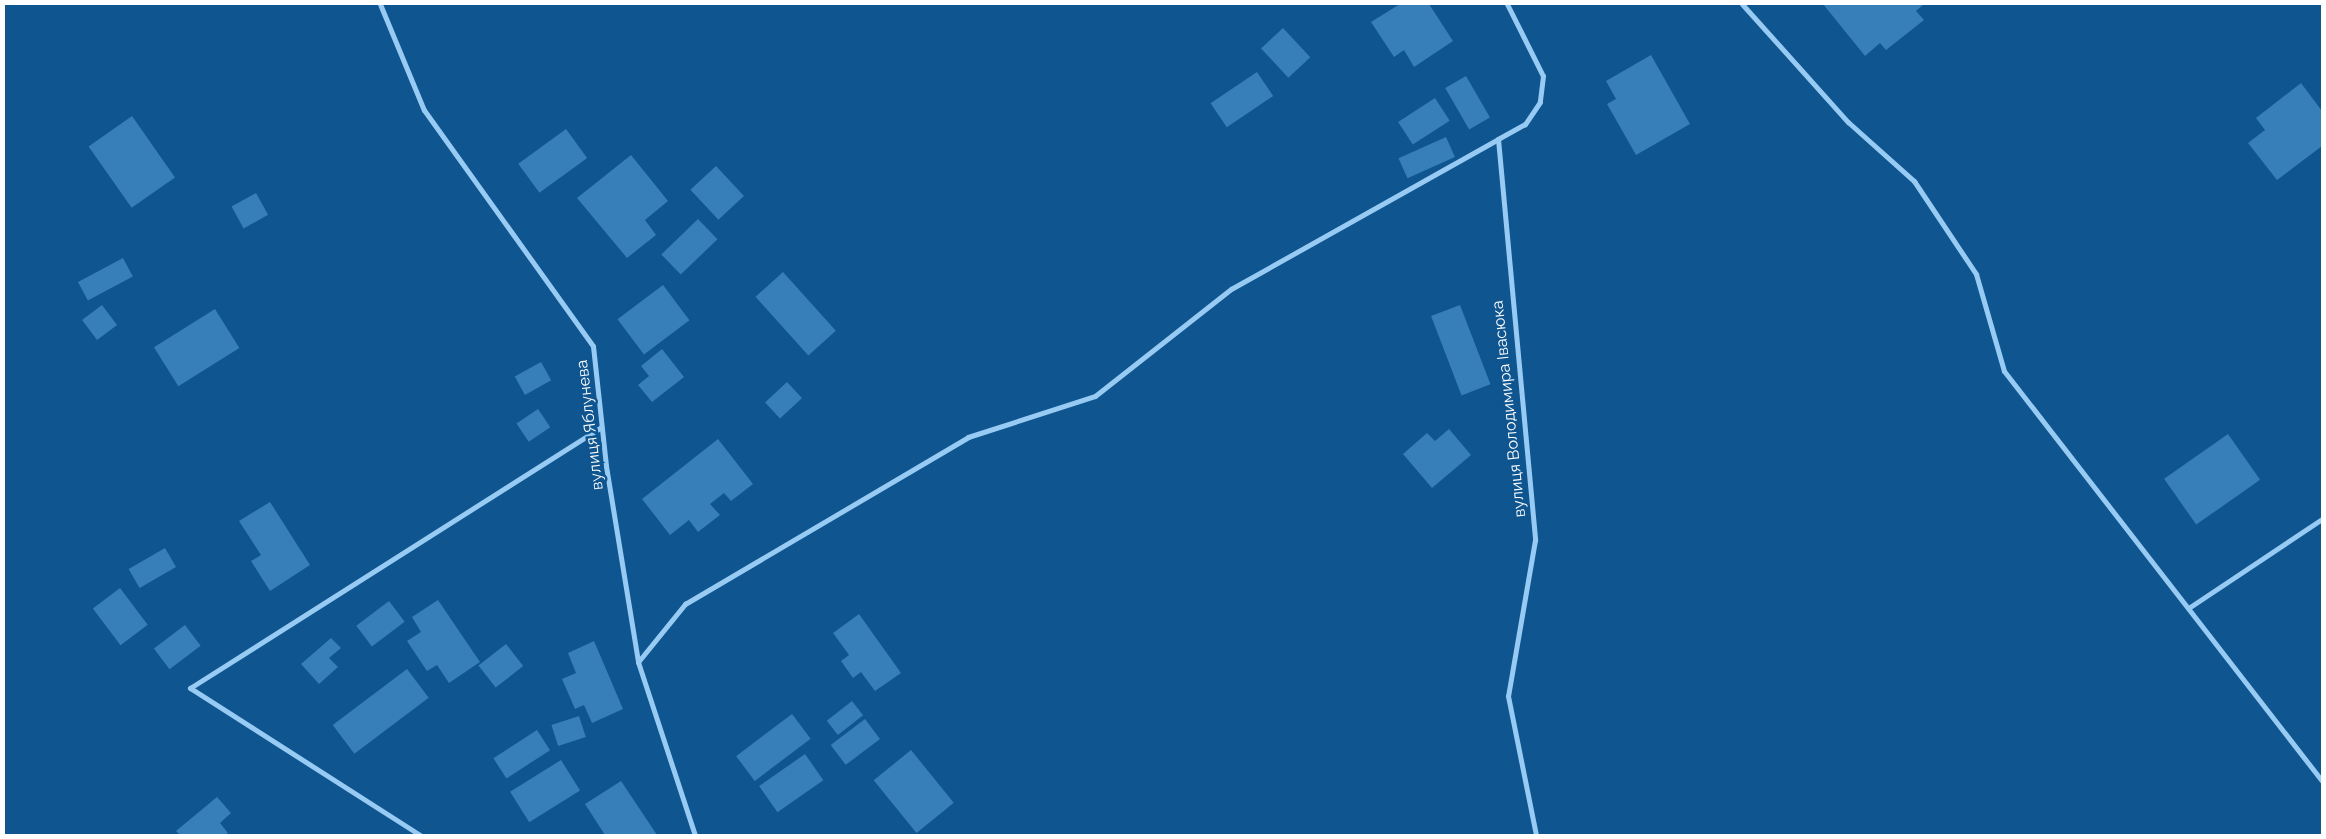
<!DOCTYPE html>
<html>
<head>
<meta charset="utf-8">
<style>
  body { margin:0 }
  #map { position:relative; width:2326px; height:839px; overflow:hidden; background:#0f5590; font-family:Raleway,sans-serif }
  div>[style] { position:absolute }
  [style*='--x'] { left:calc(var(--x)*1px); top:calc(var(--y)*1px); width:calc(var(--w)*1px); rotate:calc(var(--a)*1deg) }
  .building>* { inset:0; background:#377fb9; transform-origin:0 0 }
  .minor>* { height:5px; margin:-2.5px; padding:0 2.5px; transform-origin:2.5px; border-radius:2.5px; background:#98cbf3 }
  span { translate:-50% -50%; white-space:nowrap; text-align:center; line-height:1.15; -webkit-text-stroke:5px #0f5590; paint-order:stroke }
  .street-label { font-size:16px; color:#fff }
  .frame { position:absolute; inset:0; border:5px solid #fff; pointer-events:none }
</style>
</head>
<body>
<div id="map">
  <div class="building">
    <i style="clip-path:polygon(1400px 4px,1429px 4px,1453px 41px,1414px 67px,1404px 50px,1394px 57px,1371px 22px)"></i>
    <i style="clip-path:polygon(1823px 4px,1924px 4px,1916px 11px,1924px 20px,1886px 50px,1880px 43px,1865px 56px)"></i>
    <i style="left:1283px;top:28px;width:40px;height:30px;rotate:47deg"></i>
    <i style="clip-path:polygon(1651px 55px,1690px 124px,1636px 155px,1607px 104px,1616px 99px,1606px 81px)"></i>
    <i style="left:1257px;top:72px;width:29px;height:56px;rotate:56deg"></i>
    <i style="left:1466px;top:76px;width:48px;height:24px;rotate:60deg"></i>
    <i style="clip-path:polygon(2301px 83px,2322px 111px,2322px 146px,2277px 180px,2248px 143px,2265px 130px,2256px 118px)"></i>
    <i style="left:1435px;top:98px;width:27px;height:44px;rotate:57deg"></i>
    <i style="left:132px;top:116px;width:75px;height:53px;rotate:55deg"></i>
    <i style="left:566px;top:129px;width:36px;height:59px;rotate:54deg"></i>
    <i style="left:1446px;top:137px;width:22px;height:52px;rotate:66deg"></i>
    <i style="clip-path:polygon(631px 155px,668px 201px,645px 220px,656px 235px,627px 258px,577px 198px)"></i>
    <i style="left:716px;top:166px;width:41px;height:35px;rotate:47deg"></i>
    <i style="left:256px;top:193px;width:25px;height:28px;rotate:61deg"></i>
    <i style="left:698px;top:219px;width:28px;height:51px;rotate:46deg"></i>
    <i style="left:123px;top:258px;width:21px;height:51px;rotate:62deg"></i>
    <i style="left:783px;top:272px;width:79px;height:37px;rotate:48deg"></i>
    <i style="left:663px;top:285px;width:44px;height:57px;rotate:53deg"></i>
    <i style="left:102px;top:305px;width:25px;height:25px;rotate:53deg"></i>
    <i style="left:1460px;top:305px;width:85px;height:31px;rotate:69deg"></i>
    <i style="left:215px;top:309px;width:46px;height:72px;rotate:58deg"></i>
    <i style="clip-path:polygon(662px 349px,684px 377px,652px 402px,638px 385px,649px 376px,641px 366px)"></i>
    <i style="left:541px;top:362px;width:21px;height:30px;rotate:61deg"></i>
    <i style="left:787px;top:382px;width:22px;height:30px;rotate:47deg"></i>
    <i style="left:538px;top:409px;width:22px;height:26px;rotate:56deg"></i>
    <i style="clip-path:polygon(1449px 429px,1471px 455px,1432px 488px,1403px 454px,1427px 433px,1435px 441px)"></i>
    <i style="left:2228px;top:434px;width:56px;height:78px;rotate:55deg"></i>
    <i style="clip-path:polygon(718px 439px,753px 484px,731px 501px,724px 493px,710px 504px,720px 515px,698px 532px,689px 520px,670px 535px,642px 499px)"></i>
    <i style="clip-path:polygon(270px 502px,310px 565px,270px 591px,251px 561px,261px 555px,239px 521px)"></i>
    <i style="left:165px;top:548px;width:22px;height:42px;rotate:60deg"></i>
    <i style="left:120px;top:588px;width:46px;height:34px;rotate:53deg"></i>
    <i style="clip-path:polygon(438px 600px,480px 662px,449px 683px,437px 665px,427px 671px,407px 641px,421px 632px,412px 617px)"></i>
    <i style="left:389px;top:601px;width:26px;height:41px;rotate:53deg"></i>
    <i style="clip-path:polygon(859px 614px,901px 673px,875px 691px,861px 672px,853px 678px,841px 661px,849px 655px,833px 633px)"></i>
    <i style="left:185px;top:625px;width:26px;height:39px;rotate:53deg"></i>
    <i style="clip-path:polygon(331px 638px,341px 648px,329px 658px,338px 667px,319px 684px,301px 664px)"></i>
    <i style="clip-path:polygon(594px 641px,623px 709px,592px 723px,584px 705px,575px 709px,562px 679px,576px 673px,568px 653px)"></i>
    <i style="left:506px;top:644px;width:28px;height:35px;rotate:52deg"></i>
    <i style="left:407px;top:669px;width:36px;height:93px;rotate:53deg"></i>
    <i style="left:852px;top:701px;width:18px;height:32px;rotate:52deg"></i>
    <i style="left:792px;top:714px;width:31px;height:70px;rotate:53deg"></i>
    <i style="left:579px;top:716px;width:22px;height:29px;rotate:72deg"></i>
    <i style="left:865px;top:719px;width:25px;height:43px;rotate:53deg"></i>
    <i style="left:537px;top:730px;width:24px;height:52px;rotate:57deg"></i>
    <i style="left:911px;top:750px;width:68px;height:48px;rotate:51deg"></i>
    <i style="left:805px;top:754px;width:32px;height:56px;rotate:55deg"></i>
    <i style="left:561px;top:760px;width:36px;height:60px;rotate:58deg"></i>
    <i style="clip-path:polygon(621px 781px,657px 835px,605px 835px,585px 804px)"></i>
    <i style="clip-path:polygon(217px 797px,231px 813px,220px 823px,228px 833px,225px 835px,180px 835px,176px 831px)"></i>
  </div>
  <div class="minor">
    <i style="--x:380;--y:4;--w:115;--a:67.5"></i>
    <i style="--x:424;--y:110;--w:290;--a:54.4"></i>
    <i style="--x:593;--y:346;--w:121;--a:83.8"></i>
    <i style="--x:606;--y:466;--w:199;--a:80.7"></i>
    <i style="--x:638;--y:662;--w:182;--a:71.8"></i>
    <i style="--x:1507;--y:4;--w:80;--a:63.4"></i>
    <i style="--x:1543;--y:76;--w:26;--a:97"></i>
    <i style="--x:1540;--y:102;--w:27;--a:124"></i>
    <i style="--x:1525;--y:124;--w:31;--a:151"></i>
    <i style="--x:1498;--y:139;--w:403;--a:84.7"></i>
    <i style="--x:1535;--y:540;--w:158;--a:99.8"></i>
    <i style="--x:1508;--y:696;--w:142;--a:78.6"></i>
    <i style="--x:1742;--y:4;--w:159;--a:48.1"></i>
    <i style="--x:1848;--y:122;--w:89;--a:41.8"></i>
    <i style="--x:1914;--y:181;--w:112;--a:56.3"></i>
    <i style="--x:1976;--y:274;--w:101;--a:73.9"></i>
    <i style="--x:2004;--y:371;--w:519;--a:52.2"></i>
    <i style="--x:2190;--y:607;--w:159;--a:-33.7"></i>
    <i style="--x:638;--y:662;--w:75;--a:-51"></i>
    <i style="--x:685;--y:604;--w:329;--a:-30.5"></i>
    <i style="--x:968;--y:437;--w:133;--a:-17.9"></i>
    <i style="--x:1095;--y:396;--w:173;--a:-38.2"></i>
    <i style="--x:1231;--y:289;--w:306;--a:-29.3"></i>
    <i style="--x:420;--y:835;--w:273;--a:-147.4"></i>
    <i style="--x:190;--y:688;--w:487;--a:-32.4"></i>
  </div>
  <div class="street-label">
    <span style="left:1509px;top:409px;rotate:-96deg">вулиця Володимира Івасюка</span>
    <span style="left:590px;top:425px;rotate:-97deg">вулиця Яблунева</span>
  </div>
  <div class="frame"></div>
</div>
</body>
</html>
